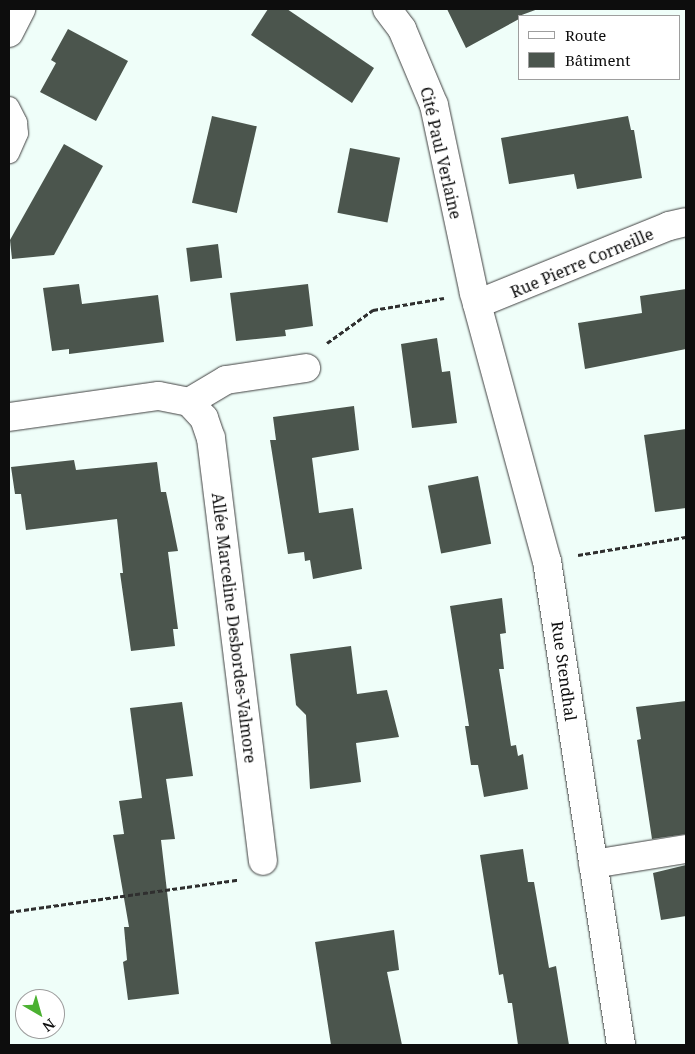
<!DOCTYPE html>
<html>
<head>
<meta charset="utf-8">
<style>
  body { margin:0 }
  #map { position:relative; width:695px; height:1054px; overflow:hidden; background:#effef9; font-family:"Noto Serif",serif }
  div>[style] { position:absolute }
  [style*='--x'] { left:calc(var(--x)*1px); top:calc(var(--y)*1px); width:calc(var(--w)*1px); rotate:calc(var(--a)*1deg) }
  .building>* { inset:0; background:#4b554d; transform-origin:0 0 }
  .path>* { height:3px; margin-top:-1.5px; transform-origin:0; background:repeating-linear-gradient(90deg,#2f2f2f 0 5px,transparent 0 7.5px) }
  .roads { filter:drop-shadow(0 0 1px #404040) drop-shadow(0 0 1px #404040) }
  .service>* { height:19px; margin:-9.5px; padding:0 9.5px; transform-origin:9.5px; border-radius:9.5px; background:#fff }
  .minor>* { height:28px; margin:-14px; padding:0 14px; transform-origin:14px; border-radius:14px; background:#fff }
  span { translate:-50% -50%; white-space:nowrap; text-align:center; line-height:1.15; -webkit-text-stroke:5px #fff; paint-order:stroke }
  .street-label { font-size:16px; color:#0d0d0d }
  .frame { position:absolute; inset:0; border:10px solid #0d0d0d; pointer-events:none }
  .legend { position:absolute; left:518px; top:15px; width:162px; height:65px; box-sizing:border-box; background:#fff; border:1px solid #9e9e9e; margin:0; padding:6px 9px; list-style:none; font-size:15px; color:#0d0d0d }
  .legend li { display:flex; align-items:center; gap:10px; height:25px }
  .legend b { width:25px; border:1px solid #9e9e9e }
  .north { position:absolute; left:15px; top:989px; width:50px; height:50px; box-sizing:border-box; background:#fff; border:1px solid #9e9e9e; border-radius:50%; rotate:142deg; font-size:14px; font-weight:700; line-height:20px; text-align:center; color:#0d0d0d }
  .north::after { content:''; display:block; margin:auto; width:18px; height:22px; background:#4bb131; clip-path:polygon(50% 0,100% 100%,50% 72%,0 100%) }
</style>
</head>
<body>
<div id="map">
  <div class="building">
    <i style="clip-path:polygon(268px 9px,287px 9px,374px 68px,352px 103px,251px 35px)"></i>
    <i style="clip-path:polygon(447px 9px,538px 9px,519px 16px,519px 19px,466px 48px)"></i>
    <i style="clip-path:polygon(68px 29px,128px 61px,96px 121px,40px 92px,56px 63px,51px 60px)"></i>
    <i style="left:212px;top:116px;width:46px;height:89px;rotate:13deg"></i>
    <i style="clip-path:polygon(628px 116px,631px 130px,634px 130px,642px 178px,577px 189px,574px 174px,509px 184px,501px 138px)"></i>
    <i style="clip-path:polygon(64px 144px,103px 166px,54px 255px,12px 259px,10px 240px)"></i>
    <i style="left:350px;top:148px;width:51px;height:66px;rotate:11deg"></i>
    <i style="left:218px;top:244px;width:34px;height:32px;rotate:83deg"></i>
    <i style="clip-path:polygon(79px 284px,82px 304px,158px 295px,164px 342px,69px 354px,69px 349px,52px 351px,43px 288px)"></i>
    <i style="clip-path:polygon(308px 284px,313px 326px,285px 330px,286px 336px,236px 341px,230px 293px)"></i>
    <i style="clip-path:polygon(686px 289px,686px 349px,585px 369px,578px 323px,642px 313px,640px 296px)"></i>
    <i style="clip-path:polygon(437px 338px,442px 372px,450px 371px,457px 423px,412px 428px,401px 344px)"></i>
    <i style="clip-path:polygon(354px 406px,359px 450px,312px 458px,319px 513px,353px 508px,362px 569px,313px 579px,310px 560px,305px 561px,304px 552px,288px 554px,270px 440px,276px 440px,273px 417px)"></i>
    <i style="clip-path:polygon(686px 429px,686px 508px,655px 512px,644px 435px)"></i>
    <i style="clip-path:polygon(74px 460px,76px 470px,157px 462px,161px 492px,166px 492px,178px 551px,168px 552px,178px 629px,173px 629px,175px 646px,131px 651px,120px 573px,123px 573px,117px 519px,26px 530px,21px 494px,15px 494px,11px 467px)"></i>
    <i style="left:478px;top:476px;width:69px;height:51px;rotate:79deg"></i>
    <i style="clip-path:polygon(502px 598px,506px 633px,500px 634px,504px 669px,499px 669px,511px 746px,516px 745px,518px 756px,523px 754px,528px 789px,484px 797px,478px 765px,471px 765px,465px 726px,469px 726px,450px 606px)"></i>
    <i style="clip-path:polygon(351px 646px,357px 694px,387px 690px,399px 737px,356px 743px,361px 782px,310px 789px,306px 715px,296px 705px,290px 654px)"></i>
    <i style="clip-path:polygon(686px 701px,686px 834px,652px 839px,637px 740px,641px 739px,636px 707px)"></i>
    <i style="clip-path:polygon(182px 702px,193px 776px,166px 779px,175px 839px,161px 840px,179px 994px,128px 1000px,123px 962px,127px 960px,124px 927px,129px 927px,113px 835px,124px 834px,119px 801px,142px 798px,130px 708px)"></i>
    <i style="clip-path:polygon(523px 849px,528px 882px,534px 882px,549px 968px,556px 966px,569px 1045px,518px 1045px,512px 1003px,508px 1003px,503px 974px,499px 975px,480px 855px)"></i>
    <i style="clip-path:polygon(686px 865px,686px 916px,661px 920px,653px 873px)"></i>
    <i style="clip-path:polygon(394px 930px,399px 970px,387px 972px,402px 1045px,331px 1045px,315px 942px)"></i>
  </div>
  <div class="path">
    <i style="--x:327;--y:343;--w:57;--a:-35.7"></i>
    <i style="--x:373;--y:310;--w:72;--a:-9.6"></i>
    <i style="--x:578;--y:555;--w:109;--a:-9.5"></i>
    <i style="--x:9;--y:912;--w:231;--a:-8"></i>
  </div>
  <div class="roads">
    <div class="service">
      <i style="--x:9;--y:106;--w:18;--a:63"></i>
      <i style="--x:17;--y:122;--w:11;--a:85"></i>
      <i style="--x:18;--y:133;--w:22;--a:114"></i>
    </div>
    <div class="minor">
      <i style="--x:387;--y:9;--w:25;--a:53"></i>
      <i style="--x:402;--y:29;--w:82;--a:67.2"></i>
      <i style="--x:434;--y:105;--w:192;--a:78"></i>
      <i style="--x:474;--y:293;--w:278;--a:74.8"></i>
      <i style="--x:547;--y:561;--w:490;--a:81.3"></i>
      <i style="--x:9;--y:33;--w:27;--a:-63"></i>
      <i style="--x:477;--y:304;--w:207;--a:-22.1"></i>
      <i style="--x:669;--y:226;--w:17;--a:-13"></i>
      <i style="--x:189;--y:402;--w:22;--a:47"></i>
      <i style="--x:204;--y:418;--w:21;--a:71"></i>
      <i style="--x:211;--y:438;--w:426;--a:83"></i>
      <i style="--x:9;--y:417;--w:151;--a:-8"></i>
      <i style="--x:159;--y:396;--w:31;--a:11"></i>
      <i style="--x:189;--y:402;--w:43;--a:-30.7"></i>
      <i style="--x:226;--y:380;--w:81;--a:-8.5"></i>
      <i style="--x:593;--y:864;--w:94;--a:-9.2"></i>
    </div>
  </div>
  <div class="street-label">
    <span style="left:441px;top:153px;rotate:77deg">Cité Paul Verlaine</span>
    <span style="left:582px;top:263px;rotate:-23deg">Rue Pierre Corneille</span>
    <span style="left:234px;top:628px;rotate:83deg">Allée Marceline Desbordes-Valmore</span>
    <span style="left:564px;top:671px;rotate:82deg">Rue Stendhal</span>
  </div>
  <div class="frame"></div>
  <ul class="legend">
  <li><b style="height:6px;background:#fff"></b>Route</li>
  <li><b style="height:14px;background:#4b554d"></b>Bâtiment</li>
  </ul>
  <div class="north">N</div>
</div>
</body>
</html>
